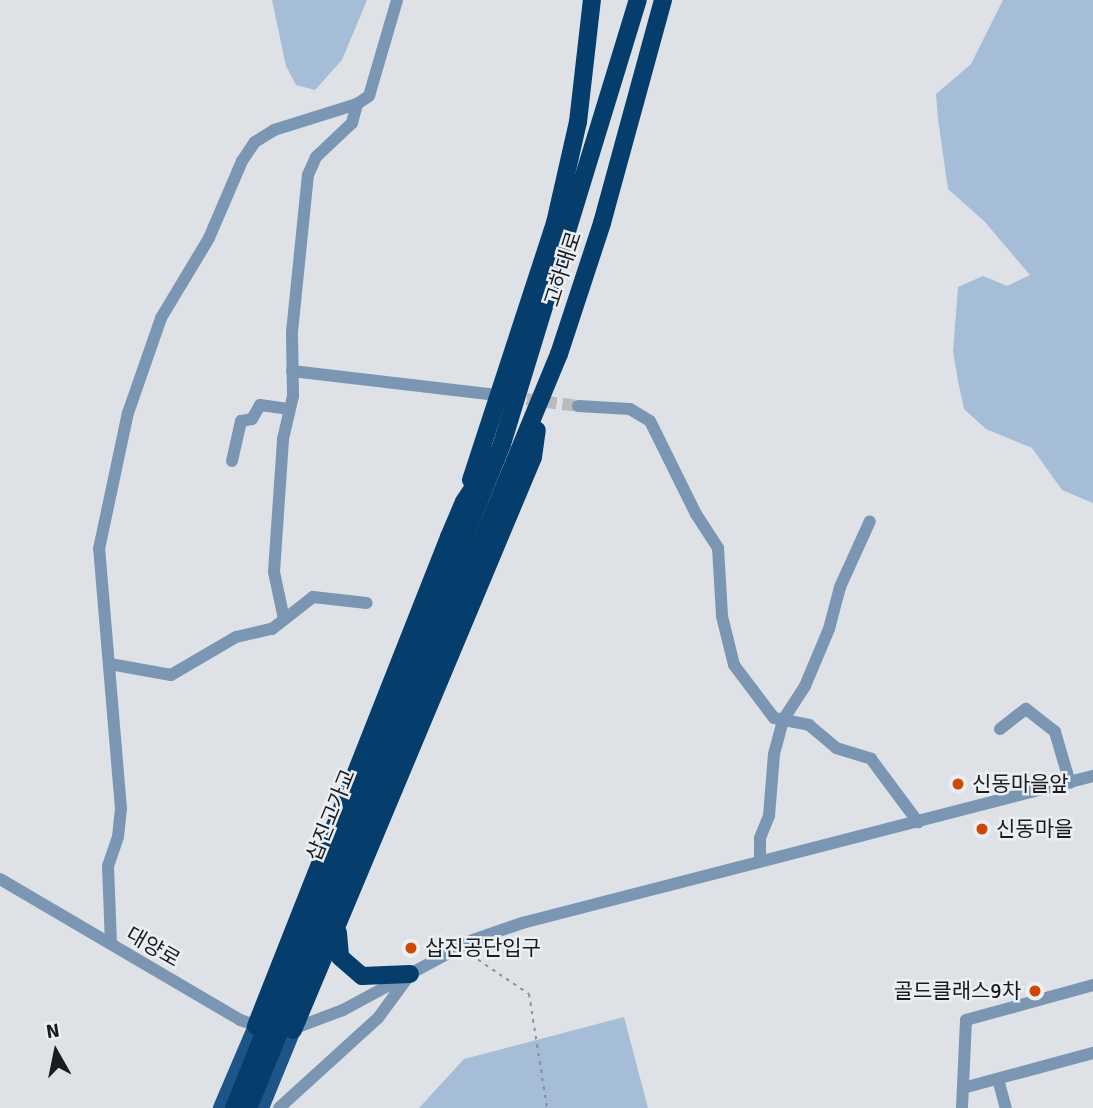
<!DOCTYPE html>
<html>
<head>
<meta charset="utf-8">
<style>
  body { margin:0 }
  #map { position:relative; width:1093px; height:1108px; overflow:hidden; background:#dee2e7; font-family:Signika,"Noto Sans KR",sans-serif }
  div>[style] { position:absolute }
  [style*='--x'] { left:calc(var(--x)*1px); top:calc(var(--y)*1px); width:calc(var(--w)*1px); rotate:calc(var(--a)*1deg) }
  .green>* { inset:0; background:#a5bdd7 }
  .minor-tunnel>* { height:12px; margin-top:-6px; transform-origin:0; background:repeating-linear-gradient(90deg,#b7babe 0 12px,transparent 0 18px) }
  .path>* { height:2px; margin-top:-1px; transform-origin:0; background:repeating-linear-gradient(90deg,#8c8f92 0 3.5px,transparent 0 8.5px) }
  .minor>* { height:12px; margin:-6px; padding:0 6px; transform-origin:6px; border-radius:6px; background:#7a96b3 }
  .major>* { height:16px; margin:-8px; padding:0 8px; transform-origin:8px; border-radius:8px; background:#1d5588 }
  .highway>* { height:18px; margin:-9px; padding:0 9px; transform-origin:9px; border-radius:9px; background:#053e6c }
  .dots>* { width:19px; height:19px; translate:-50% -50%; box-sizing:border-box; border:4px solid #ebeff4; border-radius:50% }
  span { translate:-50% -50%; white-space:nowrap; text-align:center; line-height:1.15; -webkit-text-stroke:5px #ebeff4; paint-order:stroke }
  .street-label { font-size:21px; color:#191b1c }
  .poi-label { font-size:21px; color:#191b1c }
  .left { translate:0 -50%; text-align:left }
  .right { translate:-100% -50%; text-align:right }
  .north { position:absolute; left:21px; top:1017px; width:70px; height:70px; -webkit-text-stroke:5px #ebeff4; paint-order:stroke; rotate:351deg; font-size:19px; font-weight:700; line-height:28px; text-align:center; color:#191b1c }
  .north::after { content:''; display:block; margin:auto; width:24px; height:32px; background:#191b1c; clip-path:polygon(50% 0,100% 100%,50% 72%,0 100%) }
</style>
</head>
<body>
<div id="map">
  <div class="green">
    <i style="clip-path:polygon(272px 0,367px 0,342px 60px,315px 90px,296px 85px,286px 66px)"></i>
    <i style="clip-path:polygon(1003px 0,1093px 0,1093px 503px,1062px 490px,1032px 448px,986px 429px,964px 409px,958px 381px,953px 351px,958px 287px,983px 276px,1007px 286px,1030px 275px,984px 221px,948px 189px,938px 119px,936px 94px,971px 64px)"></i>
    <i style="clip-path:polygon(624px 1017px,648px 1108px,419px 1108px,464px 1059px)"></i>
  </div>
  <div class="minor-tunnel">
    <i style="--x:509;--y:397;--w:70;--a:7.4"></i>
  </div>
  <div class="path">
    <i style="--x:471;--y:955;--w:70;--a:33.9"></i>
    <i style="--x:529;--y:994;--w:115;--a:81"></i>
  </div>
  <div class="minor">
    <i style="--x:292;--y:371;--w:204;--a:6.7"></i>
    <i style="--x:578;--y:406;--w:52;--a:3.3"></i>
    <i style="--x:630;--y:409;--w:23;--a:31"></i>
    <i style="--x:650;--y:421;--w:104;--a:63.7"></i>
    <i style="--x:696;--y:514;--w:40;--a:57.1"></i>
    <i style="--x:718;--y:548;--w:68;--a:86.6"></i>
    <i style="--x:722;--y:616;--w:50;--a:76.2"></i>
    <i style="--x:734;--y:665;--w:66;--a:53"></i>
    <i style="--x:774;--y:718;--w:36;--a:11"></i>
    <i style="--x:809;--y:725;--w:35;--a:40"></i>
    <i style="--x:836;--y:748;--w:37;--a:17"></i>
    <i style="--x:871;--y:759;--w:79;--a:53.3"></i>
    <i style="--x:232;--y:461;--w:41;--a:-77.3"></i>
    <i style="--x:241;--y:421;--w:11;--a:-10"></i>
    <i style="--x:252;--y:419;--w:16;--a:-60"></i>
    <i style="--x:260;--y:405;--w:30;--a:8"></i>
    <i style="--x:284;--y:619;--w:48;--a:-102"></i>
    <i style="--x:274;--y:572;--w:133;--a:-86.1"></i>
    <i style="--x:283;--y:439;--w:44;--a:-76.9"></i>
    <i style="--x:293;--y:396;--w:64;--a:-90.9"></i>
    <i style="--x:292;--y:332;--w:158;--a:-84.2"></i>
    <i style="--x:308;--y:175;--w:20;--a:-66"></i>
    <i style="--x:316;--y:157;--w:50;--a:-43.4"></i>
    <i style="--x:352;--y:123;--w:20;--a:-75"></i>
    <i style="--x:110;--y:664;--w:62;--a:10.2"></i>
    <i style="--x:171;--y:675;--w:75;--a:-30.3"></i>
    <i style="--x:236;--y:637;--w:37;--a:-13"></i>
    <i style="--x:272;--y:629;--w:52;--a:-38"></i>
    <i style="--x:313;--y:597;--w:54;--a:6.3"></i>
    <i style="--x:1000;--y:729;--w:33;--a:-38"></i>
    <i style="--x:1026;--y:709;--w:37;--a:38"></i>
    <i style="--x:1055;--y:732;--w:53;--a:73.6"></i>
    <i style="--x:760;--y:861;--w:23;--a:-90"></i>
    <i style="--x:760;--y:838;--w:24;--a:-68"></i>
    <i style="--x:769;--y:816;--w:62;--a:-85.4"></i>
    <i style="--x:774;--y:754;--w:35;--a:-75"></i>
    <i style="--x:783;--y:720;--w:40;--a:-57.1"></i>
    <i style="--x:805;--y:686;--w:62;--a:-67.2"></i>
    <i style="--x:829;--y:629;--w:43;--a:-75.3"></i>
    <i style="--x:840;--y:587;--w:72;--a:-65.6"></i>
    <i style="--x:0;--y:879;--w:278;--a:30.4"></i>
    <i style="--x:240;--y:1020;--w:22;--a:18"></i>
    <i style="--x:111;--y:944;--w:78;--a:-92.2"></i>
    <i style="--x:108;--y:866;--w:31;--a:-71"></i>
    <i style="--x:118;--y:837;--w:28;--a:-84"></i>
    <i style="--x:121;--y:809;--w:261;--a:-94.8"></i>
    <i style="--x:99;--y:549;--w:139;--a:-78"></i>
    <i style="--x:128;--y:413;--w:101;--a:-70.8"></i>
    <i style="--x:161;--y:318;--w:93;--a:-59"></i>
    <i style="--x:209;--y:238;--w:84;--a:-66.8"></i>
    <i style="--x:242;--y:161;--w:23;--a:-56"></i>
    <i style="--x:255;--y:142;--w:22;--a:-32"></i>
    <i style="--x:274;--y:130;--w:87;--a:-17.4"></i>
    <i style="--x:357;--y:104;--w:14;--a:-34"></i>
    <i style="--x:369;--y:96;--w:100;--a:-73.7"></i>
    <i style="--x:290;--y:1030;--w:57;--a:-20.7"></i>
    <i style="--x:343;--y:1010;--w:148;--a:-28.3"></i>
    <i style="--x:473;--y:940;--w:52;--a:-19.1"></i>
    <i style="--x:522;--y:923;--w:590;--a:-14.44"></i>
    <i style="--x:998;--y:1079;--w:30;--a:75"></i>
    <i style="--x:963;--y:1088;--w:135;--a:-15.1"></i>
    <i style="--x:279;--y:1108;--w:134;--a:-42.3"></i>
    <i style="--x:378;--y:1018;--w:51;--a:-53.8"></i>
    <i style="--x:962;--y:1108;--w:88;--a:-87.4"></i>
    <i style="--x:966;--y:1020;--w:132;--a:-15.4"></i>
  </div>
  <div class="major">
    <i style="--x:221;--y:1108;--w:89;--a:-66.9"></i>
    <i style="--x:261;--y:1108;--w:84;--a:-67.7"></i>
  </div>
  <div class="highway">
    <i style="--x:471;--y:480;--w:270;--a:-71.9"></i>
    <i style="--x:555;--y:223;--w:104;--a:-77.2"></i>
    <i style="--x:578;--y:122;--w:123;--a:-83.5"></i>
    <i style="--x:338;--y:933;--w:24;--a:85"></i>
    <i style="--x:340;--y:957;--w:29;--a:41"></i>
    <i style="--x:362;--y:976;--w:48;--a:-2.4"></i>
    <i style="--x:256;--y:1026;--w:526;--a:-68.46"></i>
    <i style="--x:449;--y:537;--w:38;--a:-67"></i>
    <i style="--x:464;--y:502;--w:38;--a:-57"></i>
    <i style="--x:293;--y:1030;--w:621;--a:-67.27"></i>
    <i style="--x:533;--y:457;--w:27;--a:-82"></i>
    <i style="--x:234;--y:1108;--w:716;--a:-68.02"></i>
    <i style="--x:502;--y:444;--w:464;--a:-73"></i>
    <i style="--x:248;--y:1108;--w:816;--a:-67.59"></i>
    <i style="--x:559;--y:354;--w:138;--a:-71.8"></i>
    <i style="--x:602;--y:223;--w:231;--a:-74.7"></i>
  </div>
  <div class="dots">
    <i style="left:958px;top:784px;background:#cd4805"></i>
    <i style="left:982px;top:829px;background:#cd4805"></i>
    <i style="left:411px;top:948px;background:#cd4805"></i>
    <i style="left:1035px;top:991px;background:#cd4805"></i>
  </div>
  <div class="street-label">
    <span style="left:563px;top:269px;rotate:-72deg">고하대로</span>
    <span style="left:331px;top:815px;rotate:-68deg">삽진고가교</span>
    <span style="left:153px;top:947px;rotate:30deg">대양로</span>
  </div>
  <div class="poi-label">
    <span class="left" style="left:972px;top:784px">신동마을앞</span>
    <span class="left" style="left:996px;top:829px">신동마을</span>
    <span class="left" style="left:425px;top:948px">삽진공단입구</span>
    <span class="right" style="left:1021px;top:991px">골드클래스9차</span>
  </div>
  <div class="north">N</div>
</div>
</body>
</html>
